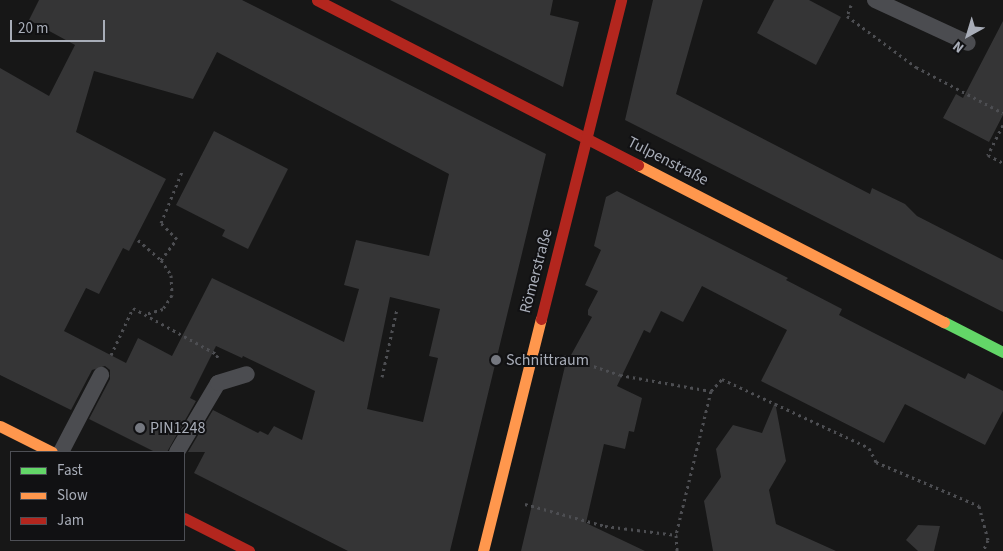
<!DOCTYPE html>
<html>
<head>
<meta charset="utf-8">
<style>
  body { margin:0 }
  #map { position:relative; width:1003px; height:551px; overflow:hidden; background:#171717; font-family:"Source Sans 3",sans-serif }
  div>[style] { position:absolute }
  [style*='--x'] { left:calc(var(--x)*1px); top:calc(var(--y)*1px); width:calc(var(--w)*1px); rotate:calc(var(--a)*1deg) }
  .building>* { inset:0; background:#353536 }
  .path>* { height:3px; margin-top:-1.5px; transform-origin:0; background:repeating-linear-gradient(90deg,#4d4e52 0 2.5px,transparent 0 6.5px) }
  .lane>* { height:16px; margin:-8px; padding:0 8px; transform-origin:8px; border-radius:8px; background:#4b4c50 }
  .fast>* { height:11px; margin:-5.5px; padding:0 5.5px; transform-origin:5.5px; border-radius:5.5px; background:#63d668 }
  .slow>* { height:11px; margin:-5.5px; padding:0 5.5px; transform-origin:5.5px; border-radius:5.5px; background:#ff974d }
  .jam>* { height:11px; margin:-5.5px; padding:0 5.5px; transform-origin:5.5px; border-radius:5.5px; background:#b3261e }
  .dots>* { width:14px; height:14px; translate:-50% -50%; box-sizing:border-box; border:2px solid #111113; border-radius:50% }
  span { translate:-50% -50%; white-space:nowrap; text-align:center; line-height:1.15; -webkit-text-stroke:4px #111113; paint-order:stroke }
  .street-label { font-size:16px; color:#a8adb8 }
  .poi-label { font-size:16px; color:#a8adb8 }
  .left { translate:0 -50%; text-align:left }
  .legend { position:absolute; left:10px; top:451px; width:175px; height:90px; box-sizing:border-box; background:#111113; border:1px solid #4d4f55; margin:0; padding:6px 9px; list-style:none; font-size:15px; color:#a8adb8 }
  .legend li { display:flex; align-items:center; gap:10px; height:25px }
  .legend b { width:25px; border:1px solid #4d4f55 }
  .north { position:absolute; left:943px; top:10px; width:50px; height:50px; -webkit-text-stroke:4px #111113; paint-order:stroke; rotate:219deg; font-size:14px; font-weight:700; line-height:20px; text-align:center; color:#a8adb8 }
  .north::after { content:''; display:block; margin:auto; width:18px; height:22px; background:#a8adb8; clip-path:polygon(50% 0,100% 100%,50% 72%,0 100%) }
  .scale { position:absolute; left:10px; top:20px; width:95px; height:22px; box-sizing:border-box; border:2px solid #a8adb8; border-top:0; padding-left:6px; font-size:15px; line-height:18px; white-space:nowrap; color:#a8adb8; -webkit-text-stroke:4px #111113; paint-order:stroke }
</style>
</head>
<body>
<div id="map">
  <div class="building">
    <i style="clip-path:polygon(evenodd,39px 0,242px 0,546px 154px,450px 551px,348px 551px,194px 473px,205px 452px,188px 452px,213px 410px,258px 433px,260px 431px,268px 435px,274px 426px,302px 440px,315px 391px,243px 356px,242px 358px,216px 346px,190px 398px,196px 401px,167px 452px,155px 452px,89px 419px,110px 379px,110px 370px,105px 366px,92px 370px,71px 410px,0 375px,0 68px,49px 96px,75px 45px,29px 20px,39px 0,217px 52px,449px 174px,429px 256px,356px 240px,344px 285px,359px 289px,344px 342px,212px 278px,172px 356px,138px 338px,126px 363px,64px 331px,86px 288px,99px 294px,123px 248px,129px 251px,166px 179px,76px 132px,94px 71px,193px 99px,217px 52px,39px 0,390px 297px,440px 309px,429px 356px,438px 358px,423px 422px,367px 409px,390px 297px)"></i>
    <i style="clip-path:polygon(390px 0,553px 0,550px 15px,579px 22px,563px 87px)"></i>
    <i style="clip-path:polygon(653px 0,703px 0,676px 94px,870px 194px,872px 188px,905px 204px,917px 216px,1003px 260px,1003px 312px,625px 120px)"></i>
    <i style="clip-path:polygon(774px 0,809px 0,841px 17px,816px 65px,757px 33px)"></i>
    <i style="clip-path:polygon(1003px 21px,1003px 115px,989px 142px,943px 118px,956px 94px,963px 98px)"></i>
    <i style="clip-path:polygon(214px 131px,288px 169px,248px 249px,222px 236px,225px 230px,176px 205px)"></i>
    <i style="clip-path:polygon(617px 191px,788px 278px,786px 280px,842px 309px,839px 315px,872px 332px,965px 379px,968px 373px,1003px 391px,1003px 411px,985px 445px,905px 404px,884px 443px,761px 381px,787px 330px,702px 286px,683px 322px,661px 311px,650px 333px,644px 330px,617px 386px,642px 398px,634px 432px,629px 431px,625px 449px,604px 444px,586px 523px,645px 551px,521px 551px,565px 366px,592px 317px,588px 315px,588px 310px,598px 291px,585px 285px,601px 250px,594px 246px,606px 197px)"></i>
    <i style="clip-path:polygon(775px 402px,786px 461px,769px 490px,776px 524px,836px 551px,713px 551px,704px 501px,721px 477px,716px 449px,733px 425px,762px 433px)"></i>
    <i style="clip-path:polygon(918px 525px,940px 526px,934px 551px,918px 551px,906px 540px)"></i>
  </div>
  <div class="path">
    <i style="--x:851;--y:5;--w:12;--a:110"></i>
    <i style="--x:847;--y:16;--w:86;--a:36.5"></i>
    <i style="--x:916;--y:67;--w:98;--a:27.9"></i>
    <i style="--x:1003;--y:125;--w:34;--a:117"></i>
    <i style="--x:988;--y:155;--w:17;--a:28"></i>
    <i style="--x:138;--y:240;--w:30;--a:41"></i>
    <i style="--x:161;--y:260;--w:18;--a:56"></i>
    <i style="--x:171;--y:275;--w:20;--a:87"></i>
    <i style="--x:172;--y:295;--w:17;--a:123"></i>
    <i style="--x:163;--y:309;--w:18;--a:164"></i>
    <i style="--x:161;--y:260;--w:26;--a:-53"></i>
    <i style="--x:177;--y:239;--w:23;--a:-135"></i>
    <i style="--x:161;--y:223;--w:58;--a:-67.8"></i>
    <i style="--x:111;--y:355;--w:52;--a:-64.9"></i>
    <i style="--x:133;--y:308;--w:97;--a:28.9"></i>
    <i style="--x:218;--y:355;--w:4;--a:124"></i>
    <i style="--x:563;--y:356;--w:60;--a:18.4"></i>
    <i style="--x:620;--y:375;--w:92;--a:10"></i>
    <i style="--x:711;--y:391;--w:148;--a:103.7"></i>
    <i style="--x:676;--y:535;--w:16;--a:86"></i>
    <i style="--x:382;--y:377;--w:70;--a:-77.6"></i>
    <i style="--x:711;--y:391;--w:16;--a:-47"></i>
    <i style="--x:722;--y:379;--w:162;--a:25.1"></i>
    <i style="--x:869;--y:448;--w:16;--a:63"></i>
    <i style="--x:876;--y:462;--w:112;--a:23.1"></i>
    <i style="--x:979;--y:506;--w:35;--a:75"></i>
    <i style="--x:988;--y:540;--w:12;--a:114"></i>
    <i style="--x:525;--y:504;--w:83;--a:15.4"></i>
    <i style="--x:605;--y:526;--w:72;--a:7.2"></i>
  </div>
  <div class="lane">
    <i style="--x:875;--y:0;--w:102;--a:24.8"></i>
    <i style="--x:61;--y:452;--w:87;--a:-62.5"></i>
    <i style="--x:177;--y:452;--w:80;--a:-59.3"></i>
    <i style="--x:218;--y:383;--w:30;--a:-17"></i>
  </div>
  <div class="fast">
    <i style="--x:944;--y:322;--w:66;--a:27"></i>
  </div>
  <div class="slow">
    <i style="--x:638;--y:165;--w:344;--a:27.2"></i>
    <i style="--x:0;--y:426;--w:58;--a:26.6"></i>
    <i style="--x:483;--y:551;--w:239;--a:-76"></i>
  </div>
  <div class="jam">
    <i style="--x:317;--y:0;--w:361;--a:27.2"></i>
    <i style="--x:541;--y:319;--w:329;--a:-75.9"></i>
    <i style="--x:184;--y:518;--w:73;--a:26.9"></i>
  </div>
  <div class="dots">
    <i style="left:496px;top:360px;background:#757880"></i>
    <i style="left:140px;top:428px;background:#757880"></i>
  </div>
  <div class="street-label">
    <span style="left:668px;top:161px;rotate:27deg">Tulpenstraße</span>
    <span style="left:536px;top:271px;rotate:-75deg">Römerstraße</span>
  </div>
  <div class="poi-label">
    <span class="left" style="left:506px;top:360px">Schnittraum</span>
    <span class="left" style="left:150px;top:428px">PIN1248</span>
  </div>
  <ul class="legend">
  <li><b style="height:6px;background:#63d668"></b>Fast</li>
  <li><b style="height:6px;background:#ff974d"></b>Slow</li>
  <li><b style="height:6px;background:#b3261e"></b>Jam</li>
  </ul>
  <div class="north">N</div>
  <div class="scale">20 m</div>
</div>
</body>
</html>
